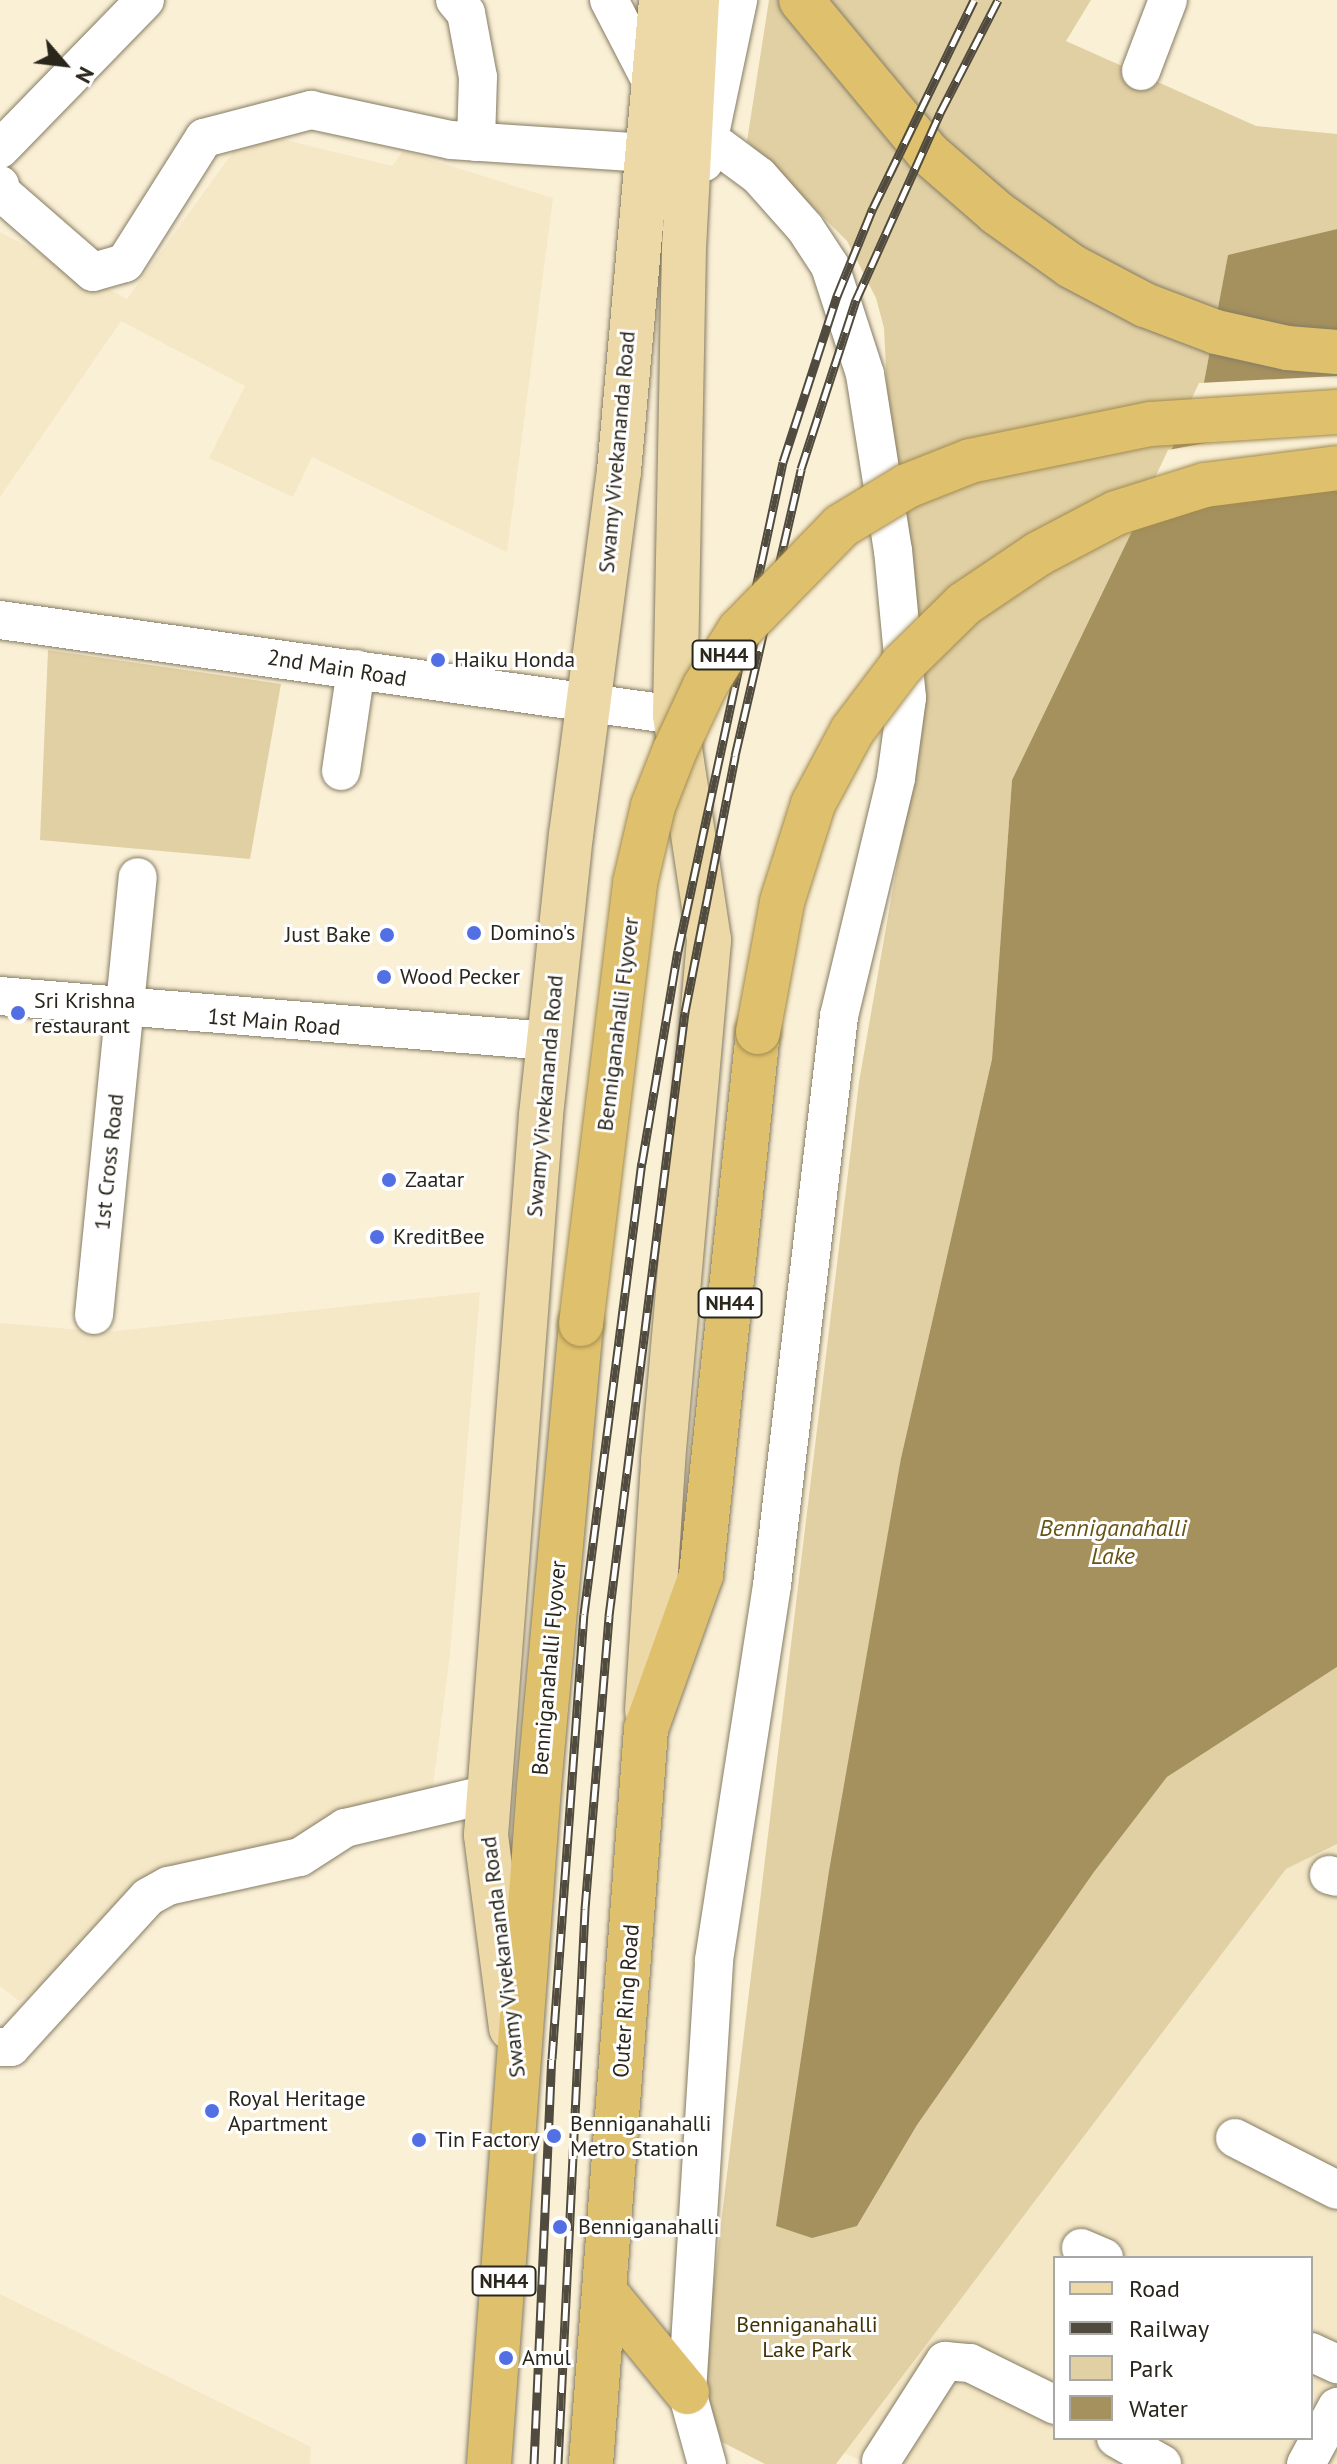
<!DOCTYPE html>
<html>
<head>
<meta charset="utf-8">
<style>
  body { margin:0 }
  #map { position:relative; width:1337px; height:2464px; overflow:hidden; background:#faf0d6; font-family:"PT Sans",sans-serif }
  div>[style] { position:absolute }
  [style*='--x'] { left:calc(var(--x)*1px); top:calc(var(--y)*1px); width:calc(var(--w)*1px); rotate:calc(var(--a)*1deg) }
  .built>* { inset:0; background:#f5e8c6 }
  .green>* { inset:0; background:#e1d0a4 }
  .water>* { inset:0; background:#a5915e }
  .pier>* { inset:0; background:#faf0d6 }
  .roads { filter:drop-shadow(0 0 2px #857c64) drop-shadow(0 0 2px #857c64) }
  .minor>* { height:38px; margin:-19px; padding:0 19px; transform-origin:19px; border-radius:19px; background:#fff }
  .major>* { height:44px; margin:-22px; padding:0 22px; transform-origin:22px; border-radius:22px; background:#ecd9a7 }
  .highway>* { height:44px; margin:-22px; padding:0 22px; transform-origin:22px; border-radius:22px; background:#dfc06c }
  .rail>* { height:9px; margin-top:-4.5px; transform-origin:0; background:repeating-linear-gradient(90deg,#fff 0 18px,#504b3e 0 36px); box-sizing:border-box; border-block:2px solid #504b3e }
  .bridges { filter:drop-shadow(0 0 2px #a08a50) drop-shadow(0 0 2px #a08a50) }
  .highway-bridge>* { height:44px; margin:-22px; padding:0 22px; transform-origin:22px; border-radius:22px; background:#dfc06c }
  .dots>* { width:22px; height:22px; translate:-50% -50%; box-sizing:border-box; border:4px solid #fff; border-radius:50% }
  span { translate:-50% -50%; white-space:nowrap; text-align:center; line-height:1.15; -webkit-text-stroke:6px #fff; paint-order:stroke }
  .shield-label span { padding:2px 6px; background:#fff; border:2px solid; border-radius:6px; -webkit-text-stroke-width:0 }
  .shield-label { font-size:20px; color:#2a261c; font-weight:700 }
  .street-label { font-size:22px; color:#2a261c }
  .poi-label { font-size:22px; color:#2a261c }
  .left { translate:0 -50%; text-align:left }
  .right { translate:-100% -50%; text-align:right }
  .park-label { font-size:22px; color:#423307 }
  .water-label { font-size:24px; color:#675314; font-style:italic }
  .legend { position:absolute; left:1053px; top:2256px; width:260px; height:184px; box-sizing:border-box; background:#fff; border:2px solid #aaa8a4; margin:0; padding:10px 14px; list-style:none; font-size:24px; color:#2a261c }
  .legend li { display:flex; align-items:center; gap:16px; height:40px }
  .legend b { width:40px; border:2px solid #aaa8a4 }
  .north { position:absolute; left:24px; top:24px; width:80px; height:80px; -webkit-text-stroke:6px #fff; paint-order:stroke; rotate:118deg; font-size:22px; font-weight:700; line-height:32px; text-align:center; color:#2a261c }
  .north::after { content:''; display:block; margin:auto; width:28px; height:36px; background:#2a261c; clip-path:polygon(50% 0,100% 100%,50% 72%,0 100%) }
</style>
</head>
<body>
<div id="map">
  <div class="built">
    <i style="clip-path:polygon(248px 131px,392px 166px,403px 151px,553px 198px,507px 552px,312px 457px,293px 497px,209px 458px,245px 386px,121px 321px,0 497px,0 232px,127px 299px)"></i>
    <i style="clip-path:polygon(480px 1292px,450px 1654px,432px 1794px,265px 1856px,161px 1873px,63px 1971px,19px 2001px,0 1986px,0 1323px,106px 1332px)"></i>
    <i style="clip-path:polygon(evenodd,1337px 1844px,1337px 2464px,868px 2464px,844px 2453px,1286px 1869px,1337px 1844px,1055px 2258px,1311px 2258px,1311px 2438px,1055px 2438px,1055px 2258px)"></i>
    <i style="clip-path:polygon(0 2294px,311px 2447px,310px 2464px,0 2464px)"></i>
  </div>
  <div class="green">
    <i style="clip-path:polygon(769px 0,1091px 0,1066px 41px,1256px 126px,1337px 134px,1337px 229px,1228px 256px,1204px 382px,1012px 780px,992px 1059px,901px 1458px,857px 2226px,917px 2125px,1094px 1872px,1167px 1777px,1337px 1667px,1337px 1844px,1286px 1869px,836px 2464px,765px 2464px,722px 2442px,702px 2381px,859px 1082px,926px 699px,887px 390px,884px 328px,876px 298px,847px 241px,747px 141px)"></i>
    <i style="clip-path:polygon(48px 650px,281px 684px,250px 859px,40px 840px)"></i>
  </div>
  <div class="water">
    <i style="clip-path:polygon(1337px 229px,1337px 1667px,1167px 1777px,1094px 1872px,917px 2125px,857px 2226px,812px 2238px,776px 2226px,829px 1871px,901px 1458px,992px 1059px,1012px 780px,1204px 382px,1228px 255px)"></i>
  </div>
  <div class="pier">
    <i style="clip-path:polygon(1337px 376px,1337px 490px,1286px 491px,1136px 518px,1168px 450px,1221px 440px,1173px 439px,1199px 383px)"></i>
  </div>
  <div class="roads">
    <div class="minor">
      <i style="--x:455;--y:0;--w:17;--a:50"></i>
      <i style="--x:466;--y:13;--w:65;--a:79.4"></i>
      <i style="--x:478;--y:77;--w:65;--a:91.8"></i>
      <i style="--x:609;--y:0;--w:96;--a:62.6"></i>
      <i style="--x:1141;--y:71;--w:76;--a:-69.2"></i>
      <i style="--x:0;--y:149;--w:208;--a:-45.8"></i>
      <i style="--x:704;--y:162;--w:166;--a:-78.1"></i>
      <i style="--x:0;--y:185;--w:7;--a:82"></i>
      <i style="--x:1;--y:192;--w:122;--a:41"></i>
      <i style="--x:93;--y:272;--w:33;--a:-16"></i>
      <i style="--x:125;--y:263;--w:148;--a:-57.7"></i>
      <i style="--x:204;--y:138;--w:111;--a:-14.7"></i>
      <i style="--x:311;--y:110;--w:143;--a:12.1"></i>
      <i style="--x:451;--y:140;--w:196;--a:3.8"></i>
      <i style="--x:0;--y:620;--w:682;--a:8.01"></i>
      <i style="--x:341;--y:771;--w:103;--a:-81.6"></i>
      <i style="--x:0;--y:996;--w:551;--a:4.69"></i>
      <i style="--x:94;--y:1315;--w:440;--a:-84.3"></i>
      <i style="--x:1329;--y:1875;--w:8;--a:14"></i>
      <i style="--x:0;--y:2047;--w:11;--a:0"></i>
      <i style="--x:11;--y:2047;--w:203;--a:-47.6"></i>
      <i style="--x:148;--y:1897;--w:23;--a:-29"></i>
      <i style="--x:168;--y:1886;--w:135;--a:-12.4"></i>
      <i style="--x:300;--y:1857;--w:54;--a:-32.8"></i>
      <i style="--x:345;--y:1828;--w:148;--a:-13.3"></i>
      <i style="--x:1235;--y:2138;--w:114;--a:27"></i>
      <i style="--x:1081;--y:2248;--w:25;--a:23"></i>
      <i style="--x:1311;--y:2352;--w:29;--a:25"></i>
      <i style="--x:1116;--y:2438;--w:53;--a:29.5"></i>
      <i style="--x:881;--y:2461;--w:119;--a:-57.4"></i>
      <i style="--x:945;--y:2361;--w:25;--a:5"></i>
      <i style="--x:970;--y:2363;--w:95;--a:26.3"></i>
      <i style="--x:707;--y:2464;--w:75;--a:-105.5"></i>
      <i style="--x:687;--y:2392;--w:433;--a:-86.4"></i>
      <i style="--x:714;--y:1960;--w:379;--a:-81.2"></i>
      <i style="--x:772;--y:1585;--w:573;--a:-83.28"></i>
      <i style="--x:839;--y:1016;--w:245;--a:-76.5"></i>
      <i style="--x:896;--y:778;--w:81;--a:-82.2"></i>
      <i style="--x:907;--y:698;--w:148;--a:-95.4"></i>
      <i style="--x:893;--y:551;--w:179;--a:-99"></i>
      <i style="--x:865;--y:374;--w:114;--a:-108"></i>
      <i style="--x:830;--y:266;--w:45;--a:-123.3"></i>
      <i style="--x:805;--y:228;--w:69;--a:-131.5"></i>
      <i style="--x:759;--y:176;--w:62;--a:-143.5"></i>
      <i style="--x:1306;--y:2464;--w:65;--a:-61.5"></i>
    </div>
    <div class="major">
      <i style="--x:647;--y:1711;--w:251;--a:-86.3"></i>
      <i style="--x:663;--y:1461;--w:523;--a:-84.95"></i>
      <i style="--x:709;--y:940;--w:228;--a:-98.6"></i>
      <i style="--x:675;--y:715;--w:467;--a:-88.9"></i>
      <i style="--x:684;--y:248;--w:248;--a:-87"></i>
      <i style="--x:511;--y:2028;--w:195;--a:-97.4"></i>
      <i style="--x:486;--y:1835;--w:722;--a:-85.63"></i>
      <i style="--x:541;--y:1115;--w:282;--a:-83.9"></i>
      <i style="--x:571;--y:835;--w:367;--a:-82.5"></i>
      <i style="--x:619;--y:471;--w:473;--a:-84.9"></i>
    </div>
    <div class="highway">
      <i style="--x:801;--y:0;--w:199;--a:50.3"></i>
      <i style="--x:928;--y:153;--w:91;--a:41"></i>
      <i style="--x:997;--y:213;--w:91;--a:35.6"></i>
      <i style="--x:1071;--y:266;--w:84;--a:27.8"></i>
      <i style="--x:1145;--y:305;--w:76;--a:20.8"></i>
      <i style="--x:1216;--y:332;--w:73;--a:12.7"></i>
      <i style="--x:1287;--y:348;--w:50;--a:4.6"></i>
      <i style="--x:604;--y:2291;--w:131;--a:50.6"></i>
      <i style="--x:489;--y:2464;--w:680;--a:-85.78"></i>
      <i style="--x:539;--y:1786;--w:464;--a:-84.8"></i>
      <i style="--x:591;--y:2464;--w:737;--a:-85.72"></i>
      <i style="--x:646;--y:1729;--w:164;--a:-70.3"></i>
      <i style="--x:701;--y:1575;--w:546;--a:-84.01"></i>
    </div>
  </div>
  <div class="rail">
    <i style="--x:534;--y:2464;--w:405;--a:-87.5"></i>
    <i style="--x:552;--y:2059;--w:446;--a:-85.9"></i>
    <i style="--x:584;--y:1614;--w:455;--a:-82.7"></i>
    <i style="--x:642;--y:1163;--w:215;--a:-80.4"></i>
    <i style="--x:678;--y:951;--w:500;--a:-77.88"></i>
    <i style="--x:783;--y:462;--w:175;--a:-72"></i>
    <i style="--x:837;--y:296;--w:95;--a:-67.8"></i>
    <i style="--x:873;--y:208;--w:231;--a:-64.1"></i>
    <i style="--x:558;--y:2464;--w:556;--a:-87.21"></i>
    <i style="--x:585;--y:1909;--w:294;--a:-85.3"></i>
    <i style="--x:609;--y:1616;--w:609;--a:-82.83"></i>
    <i style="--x:685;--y:1012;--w:261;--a:-78.9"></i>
    <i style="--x:735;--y:756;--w:294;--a:-77"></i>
    <i style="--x:801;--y:469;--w:178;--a:-72"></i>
    <i style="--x:856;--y:300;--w:205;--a:-65.8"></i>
    <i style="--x:940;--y:113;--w:127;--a:-62.8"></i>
  </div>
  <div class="bridges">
    <div class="highway-bridge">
      <i style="--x:758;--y:1032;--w:132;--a:-79.5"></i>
      <i style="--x:782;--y:902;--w:103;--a:-72.4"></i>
      <i style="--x:813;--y:804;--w:83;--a:-61.9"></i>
      <i style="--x:852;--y:731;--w:83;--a:-52.9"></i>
      <i style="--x:902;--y:665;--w:87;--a:-44.5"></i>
      <i style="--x:964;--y:604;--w:89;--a:-34"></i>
      <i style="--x:1038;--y:554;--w:88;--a:-27.7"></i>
      <i style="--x:1116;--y:513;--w:93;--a:-17.5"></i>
      <i style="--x:1205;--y:485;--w:133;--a:-7.3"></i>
      <i style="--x:581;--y:1324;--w:444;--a:-83"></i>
      <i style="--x:635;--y:883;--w:79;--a:-76.8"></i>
      <i style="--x:653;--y:806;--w:60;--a:-68.6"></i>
      <i style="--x:675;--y:750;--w:71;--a:-64.9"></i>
      <i style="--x:705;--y:686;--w:65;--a:-58.3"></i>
      <i style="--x:739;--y:631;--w:146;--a:-45.8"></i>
      <i style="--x:841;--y:526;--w:77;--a:-31.2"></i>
      <i style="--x:907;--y:486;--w:68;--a:-21.6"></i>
      <i style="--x:970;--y:461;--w:185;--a:-11.6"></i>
      <i style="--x:1151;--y:424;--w:186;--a:-3.7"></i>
    </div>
  </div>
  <div class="dots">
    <i style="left:438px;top:660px;background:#526fe4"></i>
    <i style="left:474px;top:933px;background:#526fe4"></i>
    <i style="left:387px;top:935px;background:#526fe4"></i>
    <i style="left:384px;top:977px;background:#526fe4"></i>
    <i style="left:18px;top:1013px;background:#526fe4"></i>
    <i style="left:389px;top:1180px;background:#526fe4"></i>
    <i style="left:377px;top:1237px;background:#526fe4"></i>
    <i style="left:212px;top:2111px;background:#526fe4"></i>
    <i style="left:554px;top:2136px;background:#526fe4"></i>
    <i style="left:419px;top:2140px;background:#526fe4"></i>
    <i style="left:560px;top:2227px;background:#526fe4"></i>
    <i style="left:506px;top:2358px;background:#526fe4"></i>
  </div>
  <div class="shield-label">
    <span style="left:724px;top:655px">NH44</span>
    <span style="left:730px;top:1303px">NH44</span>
    <span style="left:504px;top:2281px">NH44</span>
  </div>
  <div class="street-label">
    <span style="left:617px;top:452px;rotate:-85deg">Swamy Vivekananda Road</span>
    <span style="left:337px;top:668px;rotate:9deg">2nd Main Road</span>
    <span style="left:274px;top:1022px;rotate:5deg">1st Main Road</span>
    <span style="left:618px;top:1024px;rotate:-83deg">Benniganahalli Flyover</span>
    <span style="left:545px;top:1096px;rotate:-85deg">Swamy Vivekananda Road</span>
    <span style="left:109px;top:1162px;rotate:-84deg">1st Cross Road</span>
    <span style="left:549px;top:1668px;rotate:-85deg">Benniganahalli Flyover</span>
    <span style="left:503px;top:1957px;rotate:-97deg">Swamy Vivekananda Road</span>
    <span style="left:626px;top:2001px;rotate:-86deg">Outer Ring Road</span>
  </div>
  <div class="poi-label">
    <span class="left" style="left:454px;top:660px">Haiku Honda</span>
    <span class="left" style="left:490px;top:933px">Domino's</span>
    <span class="right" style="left:371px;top:935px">Just Bake</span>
    <span class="left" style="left:400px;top:977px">Wood Pecker</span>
    <span class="left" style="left:34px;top:1013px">Sri Krishna<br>restaurant</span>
    <span class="left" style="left:405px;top:1180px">Zaatar</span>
    <span class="left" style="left:393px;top:1237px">KreditBee</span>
    <span class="left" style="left:228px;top:2111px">Royal Heritage<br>Apartment</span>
    <span class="left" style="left:570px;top:2136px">Benniganahalli<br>Metro Station</span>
    <span class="left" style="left:435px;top:2140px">Tin Factory</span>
    <span class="left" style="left:578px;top:2227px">Benniganahalli</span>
    <span class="left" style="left:522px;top:2358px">Amul</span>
  </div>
  <div class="park-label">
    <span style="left:807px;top:2337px">Benniganahalli<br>Lake Park</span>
  </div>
  <div class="water-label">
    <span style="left:1113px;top:1542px">Benniganahalli<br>Lake</span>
  </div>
  <ul class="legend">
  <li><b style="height:10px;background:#ecd9a7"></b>Road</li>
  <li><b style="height:10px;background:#504b3e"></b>Railway</li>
  <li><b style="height:22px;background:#e1d0a4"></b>Park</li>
  <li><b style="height:22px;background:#a5915e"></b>Water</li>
  </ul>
  <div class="north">N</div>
</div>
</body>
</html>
